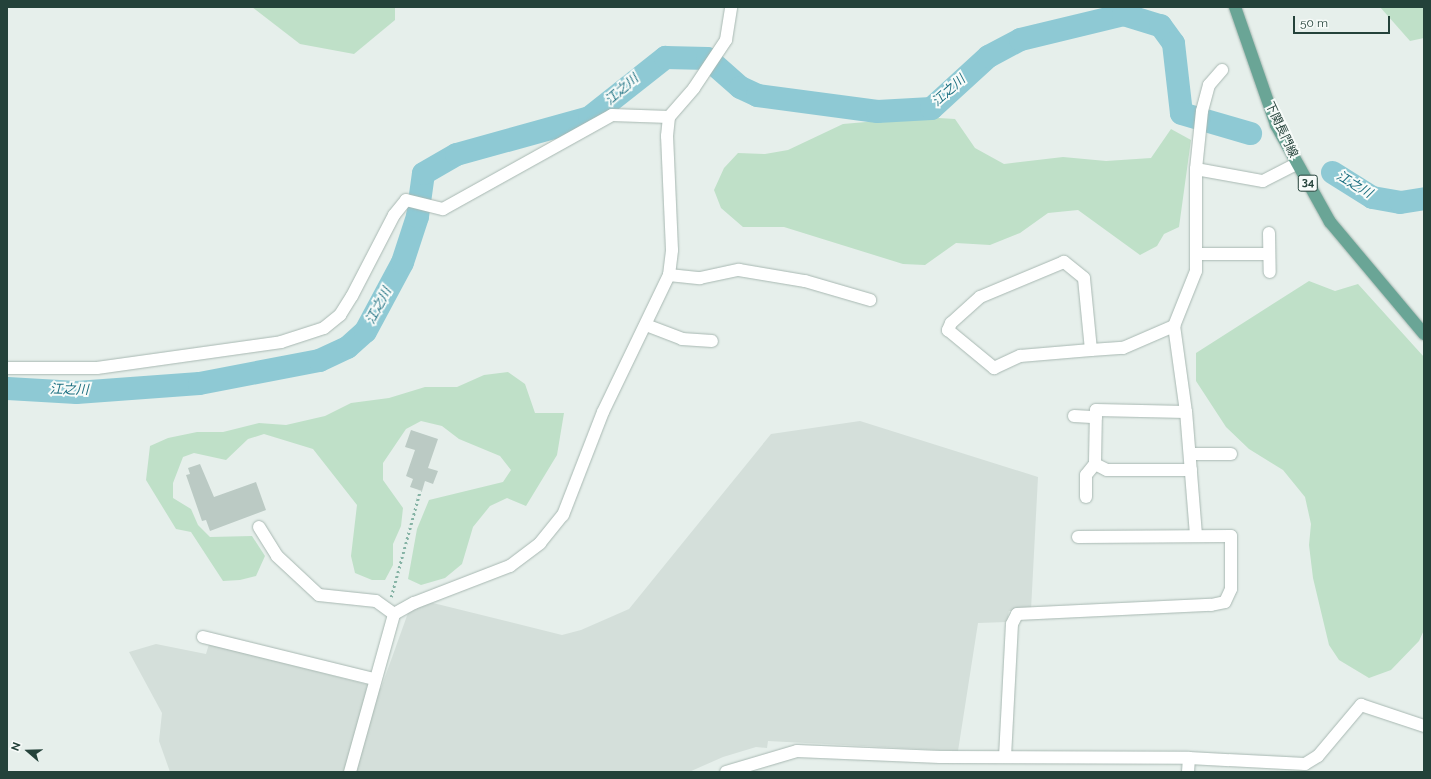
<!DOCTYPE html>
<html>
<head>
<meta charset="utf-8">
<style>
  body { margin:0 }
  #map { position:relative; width:1431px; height:779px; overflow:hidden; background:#e6efeb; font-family:Raleway,"Noto Sans JP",sans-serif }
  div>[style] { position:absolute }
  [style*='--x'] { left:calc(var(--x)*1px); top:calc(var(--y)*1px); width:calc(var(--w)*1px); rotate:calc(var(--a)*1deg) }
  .built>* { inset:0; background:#d4dfda }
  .green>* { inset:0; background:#bfe0c8 }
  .river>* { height:23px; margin:-11.5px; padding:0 11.5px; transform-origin:11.5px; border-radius:11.5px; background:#8ec9d4 }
  .building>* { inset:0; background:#bbcac4 }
  .path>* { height:2.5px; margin-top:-1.25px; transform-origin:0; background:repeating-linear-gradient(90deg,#86b3a5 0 2px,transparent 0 5px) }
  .roads { filter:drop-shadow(0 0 1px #a8b8b2) drop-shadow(0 0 1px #a8b8b2) }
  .street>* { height:12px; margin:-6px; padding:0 6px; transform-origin:6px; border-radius:6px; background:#fff }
  .primary>* { height:12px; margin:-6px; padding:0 6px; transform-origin:6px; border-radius:6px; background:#6aa596 }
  span { translate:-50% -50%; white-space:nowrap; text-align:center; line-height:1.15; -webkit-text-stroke:4px #f7fbf9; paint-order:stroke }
  .shield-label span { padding:1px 3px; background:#f7fbf9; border:1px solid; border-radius:3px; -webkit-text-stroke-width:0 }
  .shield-label { font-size:11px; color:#24423a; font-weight:700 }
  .street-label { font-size:12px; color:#24423a }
  .water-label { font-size:13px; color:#1c6f80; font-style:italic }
  .frame { position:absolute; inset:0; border:8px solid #24423a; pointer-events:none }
  .north { position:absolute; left:8px; top:731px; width:40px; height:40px; -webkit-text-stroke:3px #f7fbf9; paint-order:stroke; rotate:290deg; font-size:11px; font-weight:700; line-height:16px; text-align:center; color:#24423a }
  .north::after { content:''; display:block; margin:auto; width:14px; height:18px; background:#24423a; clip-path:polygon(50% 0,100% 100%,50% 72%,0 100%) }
  .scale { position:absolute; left:1293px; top:16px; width:97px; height:18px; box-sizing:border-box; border:2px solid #24423a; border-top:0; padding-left:5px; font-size:12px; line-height:14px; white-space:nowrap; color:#24423a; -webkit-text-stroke:3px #f7fbf9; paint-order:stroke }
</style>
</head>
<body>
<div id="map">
  <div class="built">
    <i style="clip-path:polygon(860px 421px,1038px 477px,1031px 610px,1009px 611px,1007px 622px,978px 623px,958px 751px,768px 741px,767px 748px,756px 747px,723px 757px,689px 772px,170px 772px,159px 741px,162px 713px,129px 652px,156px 644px,206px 654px,209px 644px,381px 688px,408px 613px,429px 602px,562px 635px,581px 630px,629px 609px,771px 434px)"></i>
  </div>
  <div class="green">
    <i style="clip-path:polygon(252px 7px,395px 7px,395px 20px,354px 54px,300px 44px)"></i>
    <i style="clip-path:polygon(1380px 7px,1424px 7px,1424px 38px,1410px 41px)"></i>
    <i style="clip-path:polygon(923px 117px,955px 119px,975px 148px,1004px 164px,1063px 157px,1106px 161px,1151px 158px,1171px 129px,1191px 140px,1179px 227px,1164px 234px,1157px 246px,1140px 255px,1078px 210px,1048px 213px,1020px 233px,990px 245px,956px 243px,925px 265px,903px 264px,784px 227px,743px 227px,721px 208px,714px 190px,724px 168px,738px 153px,765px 154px,788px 150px,843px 124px)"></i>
    <i style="clip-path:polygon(1309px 281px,1335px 291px,1358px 284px,1424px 357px,1424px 630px,1419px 641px,1391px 670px,1369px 678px,1339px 660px,1329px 645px,1313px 578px,1309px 545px,1311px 524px,1305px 497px,1283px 470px,1249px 449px,1226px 427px,1196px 381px,1196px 353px)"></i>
    <i style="clip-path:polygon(508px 372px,525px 384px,535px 413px,564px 413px,557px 455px,526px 506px,507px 498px,490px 506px,473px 527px,462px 564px,445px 578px,421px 585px,408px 579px,417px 529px,429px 500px,503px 482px,511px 470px,500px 456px,459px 439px,442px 426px,421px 421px,406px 429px,383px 463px,383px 480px,403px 508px,401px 526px,393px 544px,393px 565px,385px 580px,372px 580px,355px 573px,351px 556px,357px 505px,313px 449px,264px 434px,248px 439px,226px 460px,194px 453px,183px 457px,173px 483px,173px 498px,191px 509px,198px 525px,210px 537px,252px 536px,265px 556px,256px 576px,240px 580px,223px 581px,191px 532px,176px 529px,146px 480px,150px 446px,168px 438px,197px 432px,223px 432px,259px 423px,286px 425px,325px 416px,351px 403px,389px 398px,425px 387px,457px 387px,484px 375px)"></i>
  </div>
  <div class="river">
    <i style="--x:1332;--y:172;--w:47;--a:32"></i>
    <i style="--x:1372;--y:197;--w:28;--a:10"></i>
    <i style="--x:1400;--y:202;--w:24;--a:-9"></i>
    <i style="--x:7;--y:388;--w:69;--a:3.3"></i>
    <i style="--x:76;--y:392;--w:123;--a:-4.2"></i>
    <i style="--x:199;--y:383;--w:122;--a:-10.9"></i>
    <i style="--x:319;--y:360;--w:31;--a:-25"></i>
    <i style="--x:347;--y:347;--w:24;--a:-42"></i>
    <i style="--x:365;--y:331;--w:78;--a:-61.8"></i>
    <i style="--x:402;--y:262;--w:48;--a:-71.9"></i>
    <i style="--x:417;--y:216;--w:43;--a:-82.1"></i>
    <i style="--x:423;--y:173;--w:38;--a:-30"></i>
    <i style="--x:456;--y:154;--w:138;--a:-15.5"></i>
    <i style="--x:589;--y:117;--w:97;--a:-38.3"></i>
    <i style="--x:665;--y:57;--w:42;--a:1.4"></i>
    <i style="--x:707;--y:58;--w:44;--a:41.3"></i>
    <i style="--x:740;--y:87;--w:19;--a:25"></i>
    <i style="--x:757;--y:95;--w:121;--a:7.6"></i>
    <i style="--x:877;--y:111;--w:54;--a:-3.2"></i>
    <i style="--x:931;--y:108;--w:77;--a:-42.4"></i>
    <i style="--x:988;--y:56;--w:36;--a:-28"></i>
    <i style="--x:1020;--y:39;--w:106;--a:-13.6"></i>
    <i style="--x:1123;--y:14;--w:39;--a:17"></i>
    <i style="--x:1160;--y:25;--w:22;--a:54"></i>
    <i style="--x:1173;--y:43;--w:70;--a:83.5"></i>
    <i style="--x:1181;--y:113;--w:72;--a:16.2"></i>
  </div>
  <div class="building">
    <i style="clip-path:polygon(411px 430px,438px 439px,428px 468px,438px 471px,433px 484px,425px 481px,422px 491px,410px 487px,413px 479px,406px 476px,415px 450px,405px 447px)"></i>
    <i style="clip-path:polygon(200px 464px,214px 497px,256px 482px,266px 510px,210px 531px,206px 520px,202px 521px,186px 475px,190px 474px,188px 468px)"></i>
  </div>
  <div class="path">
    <i style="--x:391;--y:597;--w:110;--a:-74.7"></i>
  </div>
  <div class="roads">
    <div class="street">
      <i style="--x:1196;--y:169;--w:68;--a:10.2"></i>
      <i style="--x:1263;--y:181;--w:37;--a:-27"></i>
      <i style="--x:1269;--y:233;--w:39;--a:89"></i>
      <i style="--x:1198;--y:254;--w:71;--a:0"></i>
      <i style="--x:669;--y:275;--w:31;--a:6"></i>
      <i style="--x:700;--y:278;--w:40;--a:-12"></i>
      <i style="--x:739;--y:270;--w:67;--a:9.5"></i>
      <i style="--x:805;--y:281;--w:68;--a:16.3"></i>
      <i style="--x:646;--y:325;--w:39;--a:21"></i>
      <i style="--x:682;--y:339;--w:30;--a:4"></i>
      <i style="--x:1091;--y:350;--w:72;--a:-95.6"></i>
      <i style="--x:1084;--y:278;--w:26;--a:-141"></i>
      <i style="--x:1064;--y:262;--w:91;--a:157.4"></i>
      <i style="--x:980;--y:297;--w:39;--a:138"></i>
      <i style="--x:951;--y:323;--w:8;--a:113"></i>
      <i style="--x:948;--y:330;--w:60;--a:39.6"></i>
      <i style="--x:994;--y:368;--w:29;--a:-25"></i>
      <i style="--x:1020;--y:356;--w:71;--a:-4.8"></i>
      <i style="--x:1091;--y:350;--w:32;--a:-4"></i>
      <i style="--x:1123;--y:348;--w:56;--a:-23.3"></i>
      <i style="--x:7;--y:368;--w:90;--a:0"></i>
      <i style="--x:97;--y:368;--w:186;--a:-8"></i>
      <i style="--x:281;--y:342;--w:45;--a:-18"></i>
      <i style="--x:324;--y:328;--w:21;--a:-39"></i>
      <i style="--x:340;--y:315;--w:22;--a:-58"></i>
      <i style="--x:352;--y:296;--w:91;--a:-62.6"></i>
      <i style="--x:394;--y:215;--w:19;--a:-51"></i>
      <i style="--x:406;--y:200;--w:38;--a:14"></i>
      <i style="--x:443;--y:209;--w:193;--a:-29.1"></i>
      <i style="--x:612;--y:115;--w:57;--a:2"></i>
      <i style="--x:1186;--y:412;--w:90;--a:-178.7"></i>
      <i style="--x:1096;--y:410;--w:54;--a:91.1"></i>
      <i style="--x:1095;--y:464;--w:13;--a:27"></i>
      <i style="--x:1107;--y:470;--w:84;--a:0"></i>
      <i style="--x:1074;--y:416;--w:22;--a:3"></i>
      <i style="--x:1190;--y:454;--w:41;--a:0"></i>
      <i style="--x:1086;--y:497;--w:22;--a:-90"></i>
      <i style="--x:1086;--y:475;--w:14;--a:-51"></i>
      <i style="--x:259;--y:527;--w:34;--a:58"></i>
      <i style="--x:277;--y:556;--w:57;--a:42.9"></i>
      <i style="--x:319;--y:595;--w:57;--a:6"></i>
      <i style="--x:376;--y:601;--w:22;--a:36"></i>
      <i style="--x:1196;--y:535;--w:123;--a:-94.6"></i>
      <i style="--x:1186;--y:412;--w:87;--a:-97.9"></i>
      <i style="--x:1174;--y:326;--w:59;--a:-68.2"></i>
      <i style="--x:1196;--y:271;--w:102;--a:-90"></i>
      <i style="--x:1196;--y:169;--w:58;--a:-84.1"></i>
      <i style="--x:1202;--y:111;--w:27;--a:-75"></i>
      <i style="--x:1209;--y:85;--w:20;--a:-49"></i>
      <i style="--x:203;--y:637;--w:176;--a:13.8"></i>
      <i style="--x:1005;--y:757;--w:133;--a:-87"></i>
      <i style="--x:1012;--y:624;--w:11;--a:-63"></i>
      <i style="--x:1017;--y:614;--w:194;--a:-2.7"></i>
      <i style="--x:1211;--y:605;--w:14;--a:-12"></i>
      <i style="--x:1225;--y:602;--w:14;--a:-65"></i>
      <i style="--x:1231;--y:589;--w:53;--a:-90"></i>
      <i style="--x:1231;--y:536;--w:153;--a:179.6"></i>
      <i style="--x:350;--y:772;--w:164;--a:-74.4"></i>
      <i style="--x:394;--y:614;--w:23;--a:-29"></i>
      <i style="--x:414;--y:603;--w:103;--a:-21.1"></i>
      <i style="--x:510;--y:566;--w:38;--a:-37"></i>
      <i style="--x:540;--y:543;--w:36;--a:-51"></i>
      <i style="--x:563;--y:515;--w:110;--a:-68.8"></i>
      <i style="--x:603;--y:412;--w:152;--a:-64.3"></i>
      <i style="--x:669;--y:275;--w:25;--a:-83"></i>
      <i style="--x:672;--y:250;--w:114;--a:-92.5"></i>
      <i style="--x:667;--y:136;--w:19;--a:-84"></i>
      <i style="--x:669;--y:117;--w:38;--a:-49"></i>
      <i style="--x:694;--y:88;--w:58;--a:-56.3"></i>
      <i style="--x:726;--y:40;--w:33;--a:-81"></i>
      <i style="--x:726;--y:772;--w:74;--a:-16.5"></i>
      <i style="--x:797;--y:751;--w:143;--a:2.4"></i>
      <i style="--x:940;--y:757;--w:249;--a:0.2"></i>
      <i style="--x:1189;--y:758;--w:116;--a:3"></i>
      <i style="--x:1305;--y:764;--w:15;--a:-32"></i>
      <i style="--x:1318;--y:756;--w:67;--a:-49.9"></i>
      <i style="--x:1361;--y:705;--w:66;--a:18.4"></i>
      <i style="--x:1188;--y:772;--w:14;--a:-86"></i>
    </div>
    <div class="primary">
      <i style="--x:1235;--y:7;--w:125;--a:70.8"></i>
      <i style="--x:1276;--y:125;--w:111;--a:60.9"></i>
      <i style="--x:1330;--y:222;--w:146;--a:50"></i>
    </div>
  </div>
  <div class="shield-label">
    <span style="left:1308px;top:183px">34</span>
  </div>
  <div class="street-label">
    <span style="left:1281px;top:130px;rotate:65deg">下関長門線</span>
  </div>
  <div class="water-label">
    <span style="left:622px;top:90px;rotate:-41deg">江之川</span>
    <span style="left:949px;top:91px;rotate:-42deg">江之川</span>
    <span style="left:1354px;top:185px;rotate:31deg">江之川</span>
    <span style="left:379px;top:306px;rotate:-62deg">江之川</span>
    <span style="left:69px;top:390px;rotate:1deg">江之川</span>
  </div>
  <div class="frame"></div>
  <div class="north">N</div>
  <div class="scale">50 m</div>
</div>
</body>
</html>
